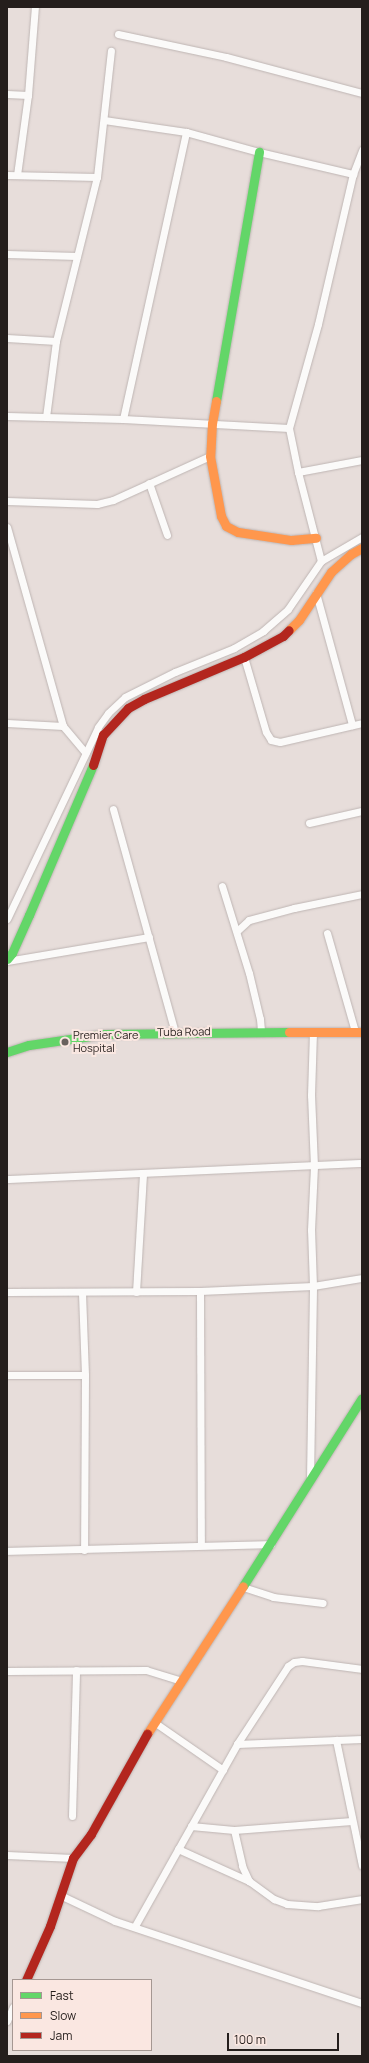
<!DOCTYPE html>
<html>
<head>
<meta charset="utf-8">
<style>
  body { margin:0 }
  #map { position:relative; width:369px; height:2063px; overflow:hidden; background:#e7ddda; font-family:Manrope,sans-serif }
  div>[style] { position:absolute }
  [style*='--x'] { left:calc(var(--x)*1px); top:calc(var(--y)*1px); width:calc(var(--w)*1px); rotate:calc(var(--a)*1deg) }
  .roads { filter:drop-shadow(0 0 1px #beb5b3) drop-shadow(0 0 1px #beb5b3) }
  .street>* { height:7px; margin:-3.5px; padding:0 3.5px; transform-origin:3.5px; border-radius:3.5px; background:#fbfaf9 }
  .fast>* { height:9px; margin:-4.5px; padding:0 4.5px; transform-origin:4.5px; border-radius:4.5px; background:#63d668 }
  .slow>* { height:9px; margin:-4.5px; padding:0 4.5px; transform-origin:4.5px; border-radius:4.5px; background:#ff974d }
  .jam>* { height:9px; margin:-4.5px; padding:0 4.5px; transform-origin:4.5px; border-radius:4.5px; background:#b3261e }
  .dots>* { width:11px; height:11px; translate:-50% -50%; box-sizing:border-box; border:2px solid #fae7e1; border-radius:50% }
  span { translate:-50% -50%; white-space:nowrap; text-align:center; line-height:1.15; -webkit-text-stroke:4px #fae7e1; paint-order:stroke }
  .street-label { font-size:11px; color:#251e1c }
  .poi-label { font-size:11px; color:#251e1c }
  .left { translate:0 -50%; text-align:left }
  .frame { position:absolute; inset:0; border:8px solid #251e1c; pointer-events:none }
  .legend { position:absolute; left:12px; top:1979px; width:140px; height:72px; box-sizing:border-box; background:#fae7e1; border:1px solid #a59792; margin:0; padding:5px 7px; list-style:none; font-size:12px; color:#251e1c }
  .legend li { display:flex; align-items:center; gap:8px; height:20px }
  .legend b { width:20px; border:1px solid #a59792 }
  .scale { position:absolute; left:227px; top:2033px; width:112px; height:18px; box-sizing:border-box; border:2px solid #251e1c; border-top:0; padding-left:5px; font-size:12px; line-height:14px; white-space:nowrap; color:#251e1c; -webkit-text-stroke:3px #fae7e1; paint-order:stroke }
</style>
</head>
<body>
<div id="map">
  <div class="roads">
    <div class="street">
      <i style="--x:118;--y:34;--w:110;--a:12"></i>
      <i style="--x:226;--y:57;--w:141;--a:14.8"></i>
      <i style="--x:7;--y:94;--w:21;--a:3"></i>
      <i style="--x:104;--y:120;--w:83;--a:8.3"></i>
      <i style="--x:186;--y:132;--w:76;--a:15.3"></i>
      <i style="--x:259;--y:152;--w:97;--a:13.2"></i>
      <i style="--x:7;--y:175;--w:90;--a:1.3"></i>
      <i style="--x:17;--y:175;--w:81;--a:-82.2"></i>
      <i style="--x:28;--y:95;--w:88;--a:-85.5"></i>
      <i style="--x:7;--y:254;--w:70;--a:1.6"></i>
      <i style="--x:7;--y:338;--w:49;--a:3.5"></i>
      <i style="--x:7;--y:416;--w:116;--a:1.5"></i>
      <i style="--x:123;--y:419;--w:166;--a:3.1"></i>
      <i style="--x:46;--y:417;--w:77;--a:-82.5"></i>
      <i style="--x:56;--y:341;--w:169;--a:-76"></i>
      <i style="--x:97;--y:177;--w:127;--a:-83.7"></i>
      <i style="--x:123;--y:419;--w:294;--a:-77.6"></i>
      <i style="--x:298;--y:472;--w:65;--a:-10.6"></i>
      <i style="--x:149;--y:483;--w:55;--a:70.9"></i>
      <i style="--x:7;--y:501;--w:90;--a:1.9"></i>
      <i style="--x:97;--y:504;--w:16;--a:-14"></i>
      <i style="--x:113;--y:500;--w:107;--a:-24.4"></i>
      <i style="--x:7;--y:527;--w:207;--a:74.3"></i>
      <i style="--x:63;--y:726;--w:35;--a:50"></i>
      <i style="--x:321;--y:561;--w:92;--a:-104.5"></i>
      <i style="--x:298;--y:472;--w:45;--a:-101.6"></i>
      <i style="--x:289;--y:428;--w:108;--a:-74.4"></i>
      <i style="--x:318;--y:324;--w:154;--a:-76.9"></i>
      <i style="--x:353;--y:174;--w:26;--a:-69"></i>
      <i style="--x:316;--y:593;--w:137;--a:74.7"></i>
      <i style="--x:244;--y:657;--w:78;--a:73.7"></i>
      <i style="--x:266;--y:732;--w:9;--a:58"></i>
      <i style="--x:271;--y:740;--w:9;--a:13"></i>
      <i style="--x:280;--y:742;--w:84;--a:-13"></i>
      <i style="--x:7;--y:723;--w:56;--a:3.1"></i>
      <i style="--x:113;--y:809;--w:231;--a:74.5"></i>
      <i style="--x:309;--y:823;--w:54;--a:-12.8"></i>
      <i style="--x:222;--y:886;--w:91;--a:72.8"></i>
      <i style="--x:249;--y:973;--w:47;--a:76.6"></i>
      <i style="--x:260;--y:1019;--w:12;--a:85"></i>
      <i style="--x:7;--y:919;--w:212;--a:-64.6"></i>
      <i style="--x:98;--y:727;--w:17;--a:-54"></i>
      <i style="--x:108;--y:713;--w:23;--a:-43"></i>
      <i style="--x:125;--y:697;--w:56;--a:-26.6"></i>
      <i style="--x:175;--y:672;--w:64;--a:-22.1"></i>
      <i style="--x:234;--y:648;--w:34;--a:-30"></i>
      <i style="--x:263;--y:631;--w:33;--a:-41"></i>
      <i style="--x:288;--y:609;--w:58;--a:-55.5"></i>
      <i style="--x:321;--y:561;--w:48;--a:-30.3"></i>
      <i style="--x:237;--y:931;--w:16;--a:-43"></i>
      <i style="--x:249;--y:920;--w:47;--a:-14.9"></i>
      <i style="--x:294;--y:908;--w:69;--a:-11.6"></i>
      <i style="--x:327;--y:933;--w:102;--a:74.1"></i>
      <i style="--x:7;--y:961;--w:144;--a:-9.6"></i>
      <i style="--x:7;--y:1179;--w:355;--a:-2.6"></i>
      <i style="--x:200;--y:1291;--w:254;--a:89.8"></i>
      <i style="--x:7;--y:1292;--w:193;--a:-0.3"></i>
      <i style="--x:200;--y:1291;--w:113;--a:-2.5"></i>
      <i style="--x:313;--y:1286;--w:50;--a:-9.3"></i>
      <i style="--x:136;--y:1292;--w:119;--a:-86.6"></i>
      <i style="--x:82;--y:1293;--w:82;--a:87.9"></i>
      <i style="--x:85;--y:1375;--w:175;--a:90.3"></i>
      <i style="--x:7;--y:1375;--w:78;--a:0"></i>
      <i style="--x:310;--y:1479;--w:193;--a:-89.1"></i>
      <i style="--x:313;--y:1286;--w:56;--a:-92"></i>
      <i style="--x:311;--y:1230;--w:64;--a:-87.3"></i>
      <i style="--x:314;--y:1166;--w:71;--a:-92.4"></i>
      <i style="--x:311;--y:1095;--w:64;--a:-88.2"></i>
      <i style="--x:7;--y:1551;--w:264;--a:-1.5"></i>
      <i style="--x:243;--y:1587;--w:32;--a:18"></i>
      <i style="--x:273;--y:1597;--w:50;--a:6.8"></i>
      <i style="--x:7;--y:1671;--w:139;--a:-0.4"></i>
      <i style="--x:146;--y:1670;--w:37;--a:17"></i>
      <i style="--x:154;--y:1722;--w:84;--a:34.8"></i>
      <i style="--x:336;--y:1740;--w:128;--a:78.3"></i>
      <i style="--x:237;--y:1744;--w:125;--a:-2.3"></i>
      <i style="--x:72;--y:1816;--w:146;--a:-88.4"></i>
      <i style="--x:191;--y:1826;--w:43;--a:5.3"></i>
      <i style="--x:234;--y:1830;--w:118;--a:-4.4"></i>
      <i style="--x:234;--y:1830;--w:37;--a:77"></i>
      <i style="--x:242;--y:1866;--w:17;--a:65"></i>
      <i style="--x:178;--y:1849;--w:78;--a:24.3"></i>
      <i style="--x:249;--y:1881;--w:31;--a:36"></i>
      <i style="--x:274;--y:1899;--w:14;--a:21"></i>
      <i style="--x:287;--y:1904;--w:31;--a:4"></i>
      <i style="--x:318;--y:1906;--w:45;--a:-9"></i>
      <i style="--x:7;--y:1855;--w:66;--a:2.6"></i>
      <i style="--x:60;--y:1895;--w:61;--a:25.3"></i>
      <i style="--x:115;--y:1921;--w:260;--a:18.4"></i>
      <i style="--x:135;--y:1926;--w:209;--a:-60.7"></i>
      <i style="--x:237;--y:1744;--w:93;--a:-56.8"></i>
      <i style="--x:288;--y:1666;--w:7;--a:-34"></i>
      <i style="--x:294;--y:1662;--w:8;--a:-7"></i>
      <i style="--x:302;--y:1661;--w:61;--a:7.6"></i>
      <i style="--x:7;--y:2021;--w:15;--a:-67"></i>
    </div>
    <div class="fast">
      <i style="--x:216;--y:401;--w:253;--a:-80.2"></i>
      <i style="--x:7;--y:959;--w:8;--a:-50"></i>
      <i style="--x:12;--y:953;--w:42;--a:-65.9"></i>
      <i style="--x:29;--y:915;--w:163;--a:-66.9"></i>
      <i style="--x:7;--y:1052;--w:23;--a:-18"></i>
      <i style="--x:29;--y:1045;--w:76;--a:-8.3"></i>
      <i style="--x:104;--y:1034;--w:185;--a:-0.6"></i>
      <i style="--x:243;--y:1586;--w:222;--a:-57.7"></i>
    </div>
    <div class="slow">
      <i style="--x:216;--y:401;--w:22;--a:100"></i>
      <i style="--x:212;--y:423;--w:33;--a:93"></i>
      <i style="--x:210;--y:456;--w:61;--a:79.6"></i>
      <i style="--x:221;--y:516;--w:11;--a:63"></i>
      <i style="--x:226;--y:526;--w:13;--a:27"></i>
      <i style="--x:238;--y:532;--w:54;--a:8.6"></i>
      <i style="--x:291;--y:540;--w:25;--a:-5"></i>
      <i style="--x:289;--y:630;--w:14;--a:-45"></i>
      <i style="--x:299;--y:620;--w:58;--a:-56.3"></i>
      <i style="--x:331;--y:572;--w:27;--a:-42"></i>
      <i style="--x:351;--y:554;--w:13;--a:-29"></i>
      <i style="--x:289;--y:1032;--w:73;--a:0"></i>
      <i style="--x:147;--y:1734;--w:176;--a:-57"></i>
    </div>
    <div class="jam">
      <i style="--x:93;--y:765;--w:32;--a:-72"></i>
      <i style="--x:103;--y:735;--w:37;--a:-47"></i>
      <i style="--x:128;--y:708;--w:18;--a:-29"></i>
      <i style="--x:144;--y:699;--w:108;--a:-22.8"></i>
      <i style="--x:244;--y:657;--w:44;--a:-28.3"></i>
      <i style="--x:283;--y:636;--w:8;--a:-45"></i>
      <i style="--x:26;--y:1980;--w:59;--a:-66"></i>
      <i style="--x:50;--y:1926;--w:72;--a:-71.3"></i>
      <i style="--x:73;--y:1858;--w:30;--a:-53"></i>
      <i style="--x:91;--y:1834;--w:115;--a:-60.8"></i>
    </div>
  </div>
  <div class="dots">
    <i style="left:65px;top:1042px;background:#69615e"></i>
  </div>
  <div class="street-label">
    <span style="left:184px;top:1032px;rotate:-1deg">Tuba Road</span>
  </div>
  <div class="poi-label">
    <span class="left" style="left:73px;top:1042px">Premier Care<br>Hospital</span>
  </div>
  <div class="frame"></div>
  <ul class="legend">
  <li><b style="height:5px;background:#63d668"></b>Fast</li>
  <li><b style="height:5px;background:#ff974d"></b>Slow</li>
  <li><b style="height:5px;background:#b3261e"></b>Jam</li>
  </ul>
  <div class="scale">100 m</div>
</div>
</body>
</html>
